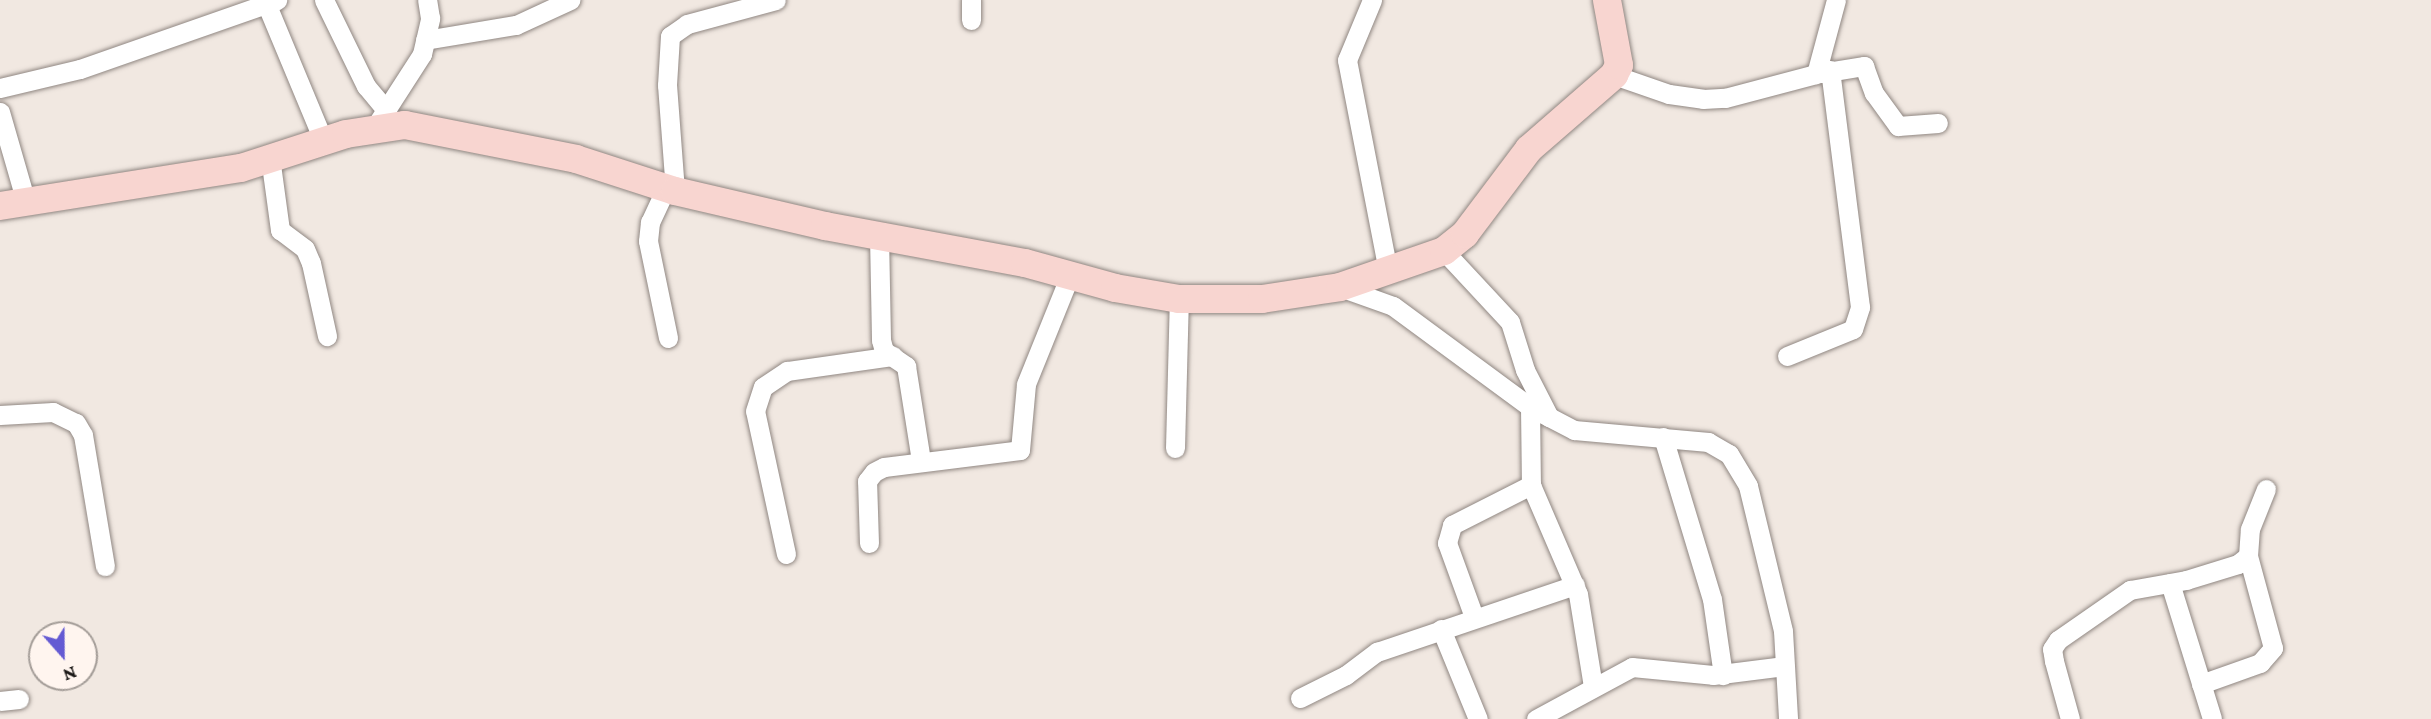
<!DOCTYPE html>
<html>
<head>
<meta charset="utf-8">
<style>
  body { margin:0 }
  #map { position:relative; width:2431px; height:719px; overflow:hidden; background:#f1e8e1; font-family:"Crimson Pro",serif }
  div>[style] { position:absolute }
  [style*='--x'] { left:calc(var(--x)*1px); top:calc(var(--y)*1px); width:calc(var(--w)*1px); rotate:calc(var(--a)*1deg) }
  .roads { filter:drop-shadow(0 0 2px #908782) drop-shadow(0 0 2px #908782) }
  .street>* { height:19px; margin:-9.5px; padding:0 9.5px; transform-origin:9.5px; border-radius:9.5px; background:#fff }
  .secondary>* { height:28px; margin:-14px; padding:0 14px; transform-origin:14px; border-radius:14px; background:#f8d5d0 }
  span { translate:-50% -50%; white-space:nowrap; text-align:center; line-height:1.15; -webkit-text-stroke:5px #fff5ef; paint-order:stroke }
  .north { position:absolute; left:28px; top:621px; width:70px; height:70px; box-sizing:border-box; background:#fff5ef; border:2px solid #a49d98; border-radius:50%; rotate:159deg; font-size:19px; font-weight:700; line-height:28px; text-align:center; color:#1b1816 }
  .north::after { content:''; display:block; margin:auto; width:24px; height:32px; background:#645ad3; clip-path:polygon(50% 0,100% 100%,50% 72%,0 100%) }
</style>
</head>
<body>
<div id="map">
  <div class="roads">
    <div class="street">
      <i style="--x:324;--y:0;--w:96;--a:64"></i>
      <i style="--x:366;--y:86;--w:33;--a:50"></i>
      <i style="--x:971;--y:0;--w:20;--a:90"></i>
      <i style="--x:1372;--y:0;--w:65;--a:112.6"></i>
      <i style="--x:1347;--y:60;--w:214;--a:79"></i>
      <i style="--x:266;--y:3;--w:148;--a:67.4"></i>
      <i style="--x:425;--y:40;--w:92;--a:-9.4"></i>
      <i style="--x:516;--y:25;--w:60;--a:-24.8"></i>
      <i style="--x:1821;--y:73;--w:44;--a:-9.2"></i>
      <i style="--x:1864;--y:66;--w:29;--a:70"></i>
      <i style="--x:1874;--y:93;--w:41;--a:54"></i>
      <i style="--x:1898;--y:126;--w:40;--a:-4.3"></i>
      <i style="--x:1614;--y:75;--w:58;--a:19.1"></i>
      <i style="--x:1669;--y:94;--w:34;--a:8"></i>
      <i style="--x:1703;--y:99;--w:22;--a:-3"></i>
      <i style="--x:1725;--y:98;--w:94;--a:-14.8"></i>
      <i style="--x:1816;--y:74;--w:77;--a:-74.9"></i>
      <i style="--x:0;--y:88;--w:82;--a:-13.4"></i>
      <i style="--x:80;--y:69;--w:209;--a:-19.3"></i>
      <i style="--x:0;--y:112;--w:94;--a:73.9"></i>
      <i style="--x:375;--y:127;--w:87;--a:-57.2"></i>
      <i style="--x:422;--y:54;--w:37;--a:-77"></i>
      <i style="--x:430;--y:18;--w:18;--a:-99"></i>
      <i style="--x:270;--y:157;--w:74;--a:82.2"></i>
      <i style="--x:280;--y:230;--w:31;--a:37"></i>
      <i style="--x:305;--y:249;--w:15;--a:67"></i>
      <i style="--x:311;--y:263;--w:75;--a:77.6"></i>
      <i style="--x:666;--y:188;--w:38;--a:115"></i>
      <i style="--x:650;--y:222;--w:19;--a:96"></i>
      <i style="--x:648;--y:241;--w:99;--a:78.3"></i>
      <i style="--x:675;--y:191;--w:106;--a:-94.3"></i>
      <i style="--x:667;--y:85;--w:49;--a:-86.5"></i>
      <i style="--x:670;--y:36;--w:21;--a:-35"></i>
      <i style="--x:687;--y:24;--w:92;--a:-15.1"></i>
      <i style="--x:879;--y:235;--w:105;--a:88.9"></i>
      <i style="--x:881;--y:340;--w:11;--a:75"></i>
      <i style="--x:884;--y:351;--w:27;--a:34"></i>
      <i style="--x:906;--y:366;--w:96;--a:81"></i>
      <i style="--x:1444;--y:251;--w:97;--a:47.1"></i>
      <i style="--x:1510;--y:322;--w:50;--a:72.6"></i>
      <i style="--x:1525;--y:370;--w:53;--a:62.9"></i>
      <i style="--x:1340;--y:287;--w:56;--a:19.7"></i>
      <i style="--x:1393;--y:306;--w:170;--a:36.4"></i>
      <i style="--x:1530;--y:407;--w:50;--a:27.6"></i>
      <i style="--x:1574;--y:430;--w:135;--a:5.1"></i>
      <i style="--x:1708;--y:442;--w:24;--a:30"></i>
      <i style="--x:1729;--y:454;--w:37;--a:59"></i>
      <i style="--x:1748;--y:486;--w:149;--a:76.4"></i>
      <i style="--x:1783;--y:631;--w:88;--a:86.7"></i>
      <i style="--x:1787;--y:356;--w:71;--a:-22.2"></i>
      <i style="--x:1853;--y:329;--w:23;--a:-72"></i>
      <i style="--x:1860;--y:307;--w:239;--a:-97.2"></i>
      <i style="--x:1530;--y:407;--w:78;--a:89.3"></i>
      <i style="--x:1531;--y:485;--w:119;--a:66.7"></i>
      <i style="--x:1578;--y:594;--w:94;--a:80.8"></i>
      <i style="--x:0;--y:415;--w:53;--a:-3.2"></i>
      <i style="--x:53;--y:412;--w:25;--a:26"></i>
      <i style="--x:76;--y:423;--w:14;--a:60"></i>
      <i style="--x:83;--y:435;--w:133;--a:80.5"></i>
      <i style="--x:1663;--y:437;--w:169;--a:73.2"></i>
      <i style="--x:1712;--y:599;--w:77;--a:81.8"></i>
      <i style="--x:1175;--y:448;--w:149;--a:-88.5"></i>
      <i style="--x:869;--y:543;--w:62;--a:-91.8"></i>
      <i style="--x:867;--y:481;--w:11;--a:-52"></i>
      <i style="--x:874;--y:472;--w:11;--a:-27"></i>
      <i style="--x:884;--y:467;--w:137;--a:-7.1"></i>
      <i style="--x:1020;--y:450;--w:66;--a:-84.8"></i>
      <i style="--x:1026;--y:384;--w:118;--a:-68"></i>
      <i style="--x:786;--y:554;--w:146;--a:-102.2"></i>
      <i style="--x:755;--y:411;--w:25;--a:-72"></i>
      <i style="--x:763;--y:387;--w:29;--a:-34"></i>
      <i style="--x:787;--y:371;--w:107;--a:-8.1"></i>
      <i style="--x:2170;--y:583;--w:142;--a:72.8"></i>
      <i style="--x:1474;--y:617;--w:79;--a:-110"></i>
      <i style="--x:1447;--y:543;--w:19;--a:-74"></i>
      <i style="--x:1452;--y:525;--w:89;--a:-26.9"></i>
      <i style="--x:1441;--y:629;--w:97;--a:67.7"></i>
      <i style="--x:2201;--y:684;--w:63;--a:-19.6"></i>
      <i style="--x:2260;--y:663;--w:20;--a:-49"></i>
      <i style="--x:2273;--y:648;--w:95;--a:-105.2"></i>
      <i style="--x:1300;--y:698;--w:51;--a:-26.6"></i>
      <i style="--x:1346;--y:675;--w:39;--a:-37"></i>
      <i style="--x:1377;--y:652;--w:209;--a:-18.7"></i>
      <i style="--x:0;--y:701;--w:19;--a:-6"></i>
      <i style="--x:1536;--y:719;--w:109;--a:-28.4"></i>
      <i style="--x:1632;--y:667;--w:81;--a:5.6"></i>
      <i style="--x:1713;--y:675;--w:72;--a:-7.2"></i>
      <i style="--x:2070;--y:719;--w:60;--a:-105.4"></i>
      <i style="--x:2054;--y:661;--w:12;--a:-99"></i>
      <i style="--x:2052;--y:649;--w:11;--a:-56"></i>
      <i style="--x:2058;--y:640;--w:88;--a:-34.8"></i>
      <i style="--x:2130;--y:590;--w:57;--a:-10.1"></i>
      <i style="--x:2186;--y:580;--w:54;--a:-17.1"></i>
      <i style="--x:2238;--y:564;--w:13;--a:-39"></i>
      <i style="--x:2248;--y:556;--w:27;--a:-86"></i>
      <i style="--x:2250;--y:529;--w:43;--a:-68.2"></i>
    </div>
    <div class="secondary">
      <i style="--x:0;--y:206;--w:244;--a:-9"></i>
      <i style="--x:241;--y:168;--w:110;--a:-17.9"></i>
      <i style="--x:346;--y:134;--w:60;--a:-8.7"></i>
      <i style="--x:405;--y:125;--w:174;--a:11.2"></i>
      <i style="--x:576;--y:159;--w:104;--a:17.9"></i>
      <i style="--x:675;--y:191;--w:154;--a:13.1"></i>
      <i style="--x:825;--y:226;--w:203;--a:10.5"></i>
      <i style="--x:1025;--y:263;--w:93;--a:15.5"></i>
      <i style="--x:1115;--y:288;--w:65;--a:9.8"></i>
      <i style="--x:1179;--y:299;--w:83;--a:0"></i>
      <i style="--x:1262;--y:299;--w:79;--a:-8.7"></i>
      <i style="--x:1340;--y:287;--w:110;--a:-19.1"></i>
      <i style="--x:1444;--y:251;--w:27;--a:-39"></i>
      <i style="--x:1465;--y:234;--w:106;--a:-53"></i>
      <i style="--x:1529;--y:149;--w:113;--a:-41"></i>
      <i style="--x:1614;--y:75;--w:11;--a:-63"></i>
      <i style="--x:1619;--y:65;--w:66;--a:-100.5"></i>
    </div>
  </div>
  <div class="north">N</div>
</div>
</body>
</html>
